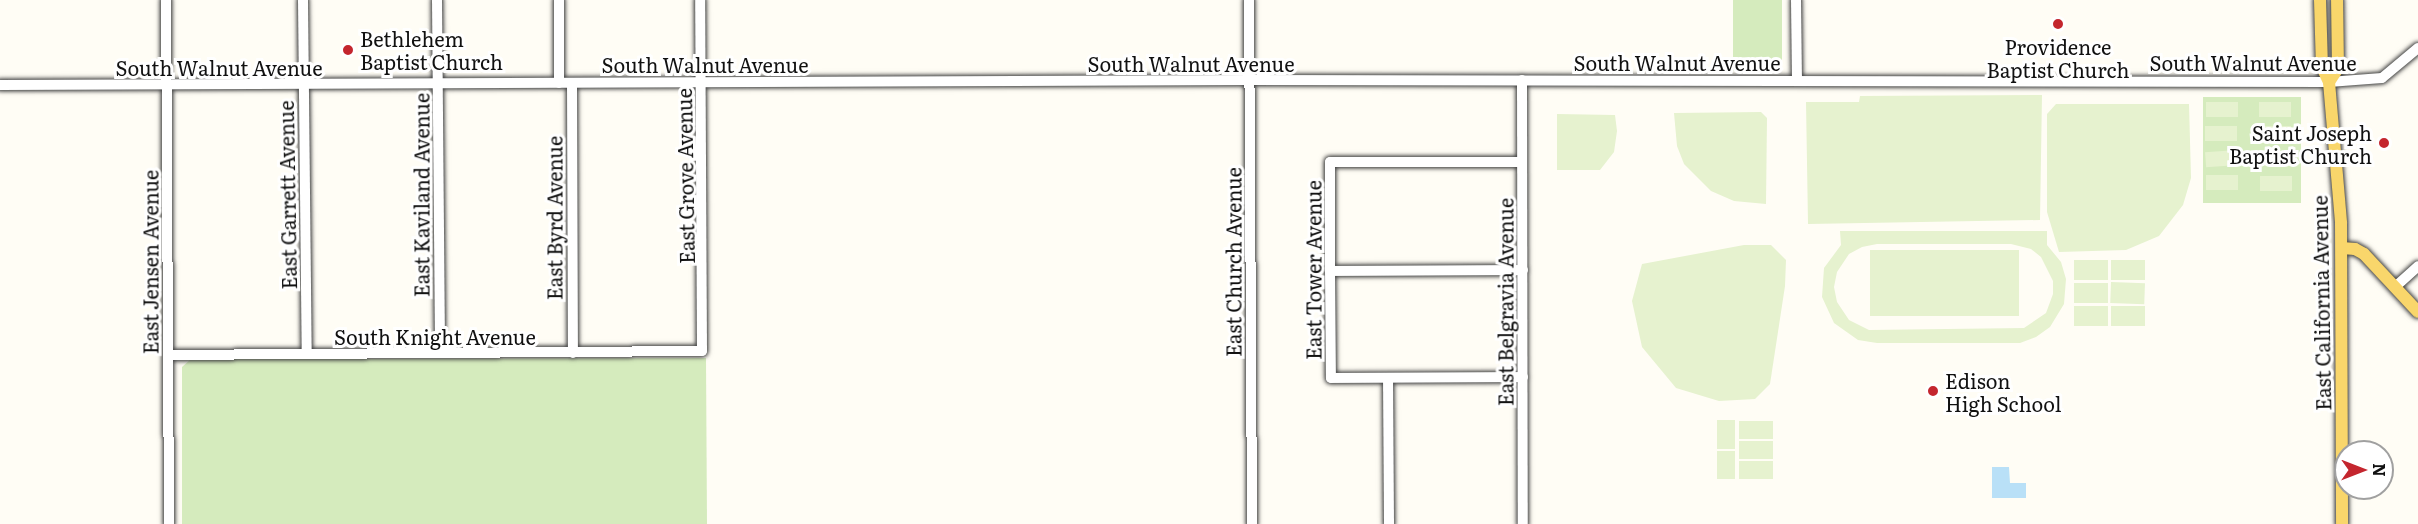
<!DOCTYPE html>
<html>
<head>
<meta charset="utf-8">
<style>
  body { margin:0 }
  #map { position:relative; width:2418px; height:524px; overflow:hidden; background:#fffdf5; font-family:Literata,serif }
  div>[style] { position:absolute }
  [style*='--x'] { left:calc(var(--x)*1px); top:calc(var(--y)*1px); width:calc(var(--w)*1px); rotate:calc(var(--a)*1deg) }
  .green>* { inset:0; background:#d5ebbd; transform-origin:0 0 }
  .pitch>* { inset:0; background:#e6f2cf; transform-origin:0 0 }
  .water>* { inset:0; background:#b9e0f7 }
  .roads { filter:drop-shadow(0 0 2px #444) drop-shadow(0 0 2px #444) }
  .minor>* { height:10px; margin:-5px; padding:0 5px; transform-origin:5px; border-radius:5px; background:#fff }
  .major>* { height:12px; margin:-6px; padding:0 6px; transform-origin:6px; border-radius:6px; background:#f9d66b }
  .dots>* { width:16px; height:16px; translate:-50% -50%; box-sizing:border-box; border:3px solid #fff; border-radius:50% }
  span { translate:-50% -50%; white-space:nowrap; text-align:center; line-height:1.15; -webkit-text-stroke:6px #fff; paint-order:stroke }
  .poi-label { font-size:20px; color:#111 }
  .left { translate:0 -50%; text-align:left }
  .right { translate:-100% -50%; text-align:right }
  .street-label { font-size:20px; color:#111 }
  .north { position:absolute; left:2334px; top:440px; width:60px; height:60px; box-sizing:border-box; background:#fff; border:2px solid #a0a0a0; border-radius:50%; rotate:90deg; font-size:16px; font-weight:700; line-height:24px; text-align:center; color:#111 }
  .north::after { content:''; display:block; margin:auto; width:21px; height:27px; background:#c4262e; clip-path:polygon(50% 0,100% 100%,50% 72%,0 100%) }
</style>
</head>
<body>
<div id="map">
  <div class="green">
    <i style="left:1733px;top:0;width:49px;height:71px"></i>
    <i style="left:2203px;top:97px;width:98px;height:106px"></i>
    <i style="clip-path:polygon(706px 358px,707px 524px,182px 524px,182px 367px,191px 359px)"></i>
  </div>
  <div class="pitch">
    <i style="clip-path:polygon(2042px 95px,2040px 220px,1808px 224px,1806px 102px,1859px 102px,1860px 96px)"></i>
    <i style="left:2206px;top:102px;width:32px;height:15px"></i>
    <i style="left:2259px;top:102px;width:32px;height:15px"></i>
    <i style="clip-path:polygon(2056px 104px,2189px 104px,2191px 178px,2183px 205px,2159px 236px,2126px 250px,2059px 252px,2047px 212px,2047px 114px)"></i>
    <i style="clip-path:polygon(1761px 112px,1767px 118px,1766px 204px,1734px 201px,1711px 191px,1684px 164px,1677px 146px,1674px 113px)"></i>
    <i style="clip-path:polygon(1557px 114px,1615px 115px,1617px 131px,1614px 152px,1600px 170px,1557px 170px)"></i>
    <i style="left:2205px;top:126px;width:32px;height:15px"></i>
    <i style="left:2259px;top:126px;width:32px;height:15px"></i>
    <i style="left:2237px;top:150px;width:15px;height:32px;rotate:86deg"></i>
    <i style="left:2260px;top:151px;width:32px;height:15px"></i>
    <i style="left:2238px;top:175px;width:15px;height:32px;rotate:90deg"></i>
    <i style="left:2260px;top:176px;width:32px;height:15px"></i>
    <i style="clip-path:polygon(evenodd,1840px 231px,2047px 231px,2047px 245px,2061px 262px,2066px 279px,2064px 304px,2050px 327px,2036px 337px,2020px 343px,1877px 343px,1858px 340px,1834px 323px,1822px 297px,1824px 268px,1841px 245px,1840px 231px,2011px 244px,2031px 249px,2041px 257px,2053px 281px,2053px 294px,2046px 313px,2024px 328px,1869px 330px,1849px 320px,1837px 302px,1834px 287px,1837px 272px,1849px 254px,1862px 247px,1877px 244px,2011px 244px)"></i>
    <i style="clip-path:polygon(1744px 245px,1771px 245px,1786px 260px,1785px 286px,1770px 384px,1755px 399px,1719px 401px,1676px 388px,1642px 347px,1632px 301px,1642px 264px)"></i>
    <i style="left:1870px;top:250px;width:149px;height:66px"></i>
    <i style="left:2074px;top:260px;width:34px;height:20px"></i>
    <i style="left:2111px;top:260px;width:34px;height:20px"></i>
    <i style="left:2111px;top:282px;width:34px;height:21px;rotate:2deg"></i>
    <i style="left:2074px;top:283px;width:34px;height:20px"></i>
    <i style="left:2074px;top:306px;width:34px;height:20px"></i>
    <i style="left:2111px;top:306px;width:34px;height:20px"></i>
    <i style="left:1717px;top:420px;width:18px;height:29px"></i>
    <i style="left:1739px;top:421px;width:34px;height:18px"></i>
    <i style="left:1739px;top:441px;width:34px;height:18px"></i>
    <i style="left:1717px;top:451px;width:18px;height:28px"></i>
    <i style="left:1739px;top:461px;width:34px;height:18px"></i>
  </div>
  <div class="water">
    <i style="clip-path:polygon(1992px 467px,2009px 467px,2010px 483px,2026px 483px,2026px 498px,1992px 498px)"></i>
  </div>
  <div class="roads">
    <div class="minor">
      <i style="--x:166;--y:0;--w:524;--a:89.67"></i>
      <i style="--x:303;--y:0;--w:354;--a:89.4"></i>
      <i style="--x:437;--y:0;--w:353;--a:89.5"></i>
      <i style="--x:559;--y:0;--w:83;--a:90"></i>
      <i style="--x:1249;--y:0;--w:524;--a:89.67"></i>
      <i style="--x:1796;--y:0;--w:80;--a:89.3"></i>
      <i style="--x:1522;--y:80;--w:444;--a:89.9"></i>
      <i style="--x:572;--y:83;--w:270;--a:89.8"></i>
      <i style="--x:0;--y:85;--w:1251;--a:-0.23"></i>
      <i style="--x:1251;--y:80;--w:1078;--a:0.11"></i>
      <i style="--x:2329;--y:82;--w:53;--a:-4.3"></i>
      <i style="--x:2382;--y:78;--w:47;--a:-39.8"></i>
      <i style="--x:1522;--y:162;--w:192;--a:180"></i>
      <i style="--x:1330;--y:162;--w:109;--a:90"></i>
      <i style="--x:1330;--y:271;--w:107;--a:89.5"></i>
      <i style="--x:1331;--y:378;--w:192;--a:-0.3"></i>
      <i style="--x:1330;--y:271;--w:193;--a:-0.3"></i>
      <i style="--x:2395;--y:287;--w:31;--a:-42"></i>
      <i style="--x:168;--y:355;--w:534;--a:-0.43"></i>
      <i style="--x:702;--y:351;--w:351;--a:-90.3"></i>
      <i style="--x:1388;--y:378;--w:146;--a:89.6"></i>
    </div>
    <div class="major">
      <i style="--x:2320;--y:0;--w:67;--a:88.3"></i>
      <i style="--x:2322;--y:67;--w:17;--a:65"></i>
      <i style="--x:2329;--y:82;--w:142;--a:85.1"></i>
      <i style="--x:2341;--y:223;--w:301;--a:89.8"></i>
      <i style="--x:2329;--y:82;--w:17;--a:-57"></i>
      <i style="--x:2338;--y:68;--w:68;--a:-90.8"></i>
      <i style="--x:2342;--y:248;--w:13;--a:4"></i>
      <i style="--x:2355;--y:249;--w:10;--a:29"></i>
      <i style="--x:2364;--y:254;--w:79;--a:47"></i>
    </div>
  </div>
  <div class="dots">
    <i style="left:2058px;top:24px;background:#c4262e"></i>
    <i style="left:348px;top:50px;background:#c4262e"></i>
    <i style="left:2384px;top:143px;background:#c4262e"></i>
    <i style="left:1933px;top:391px;background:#c4262e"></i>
  </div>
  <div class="poi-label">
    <span class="left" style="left:360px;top:50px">Bethlehem<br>Baptist Church</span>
    <span style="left:2058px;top:58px">Providence<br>Baptist Church</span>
    <span class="right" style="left:2372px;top:144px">Saint Joseph<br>Baptist Church</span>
    <span class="left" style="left:1945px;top:392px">Edison<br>High School</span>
  </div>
  <div class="street-label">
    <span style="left:1677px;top:62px">South Walnut Avenue</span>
    <span style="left:2253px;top:62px">South Walnut Avenue</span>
    <span style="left:1191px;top:63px">South Walnut Avenue</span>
    <span style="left:705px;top:64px">South Walnut Avenue</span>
    <span style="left:219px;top:67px">South Walnut Avenue</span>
    <span style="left:685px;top:176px;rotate:-91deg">East Grove Avenue</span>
    <span style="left:287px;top:195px;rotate:-91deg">East Garrett Avenue</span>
    <span style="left:421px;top:195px;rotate:-90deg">East Kaviland Avenue</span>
    <span style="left:554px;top:218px;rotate:-90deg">East Byrd Avenue</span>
    <span style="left:150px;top:262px;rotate:-90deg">East Jensen Avenue</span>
    <span style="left:1233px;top:262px;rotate:-90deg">East Church Avenue</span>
    <span style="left:1313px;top:270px;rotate:-90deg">East Tower Avenue</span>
    <span style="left:1505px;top:302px;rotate:-90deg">East Belgravia Avenue</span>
    <span style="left:2321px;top:303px;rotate:-91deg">East California Avenue</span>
    <span style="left:435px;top:336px">South Knight Avenue</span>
  </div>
  <div class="north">N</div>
</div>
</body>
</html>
